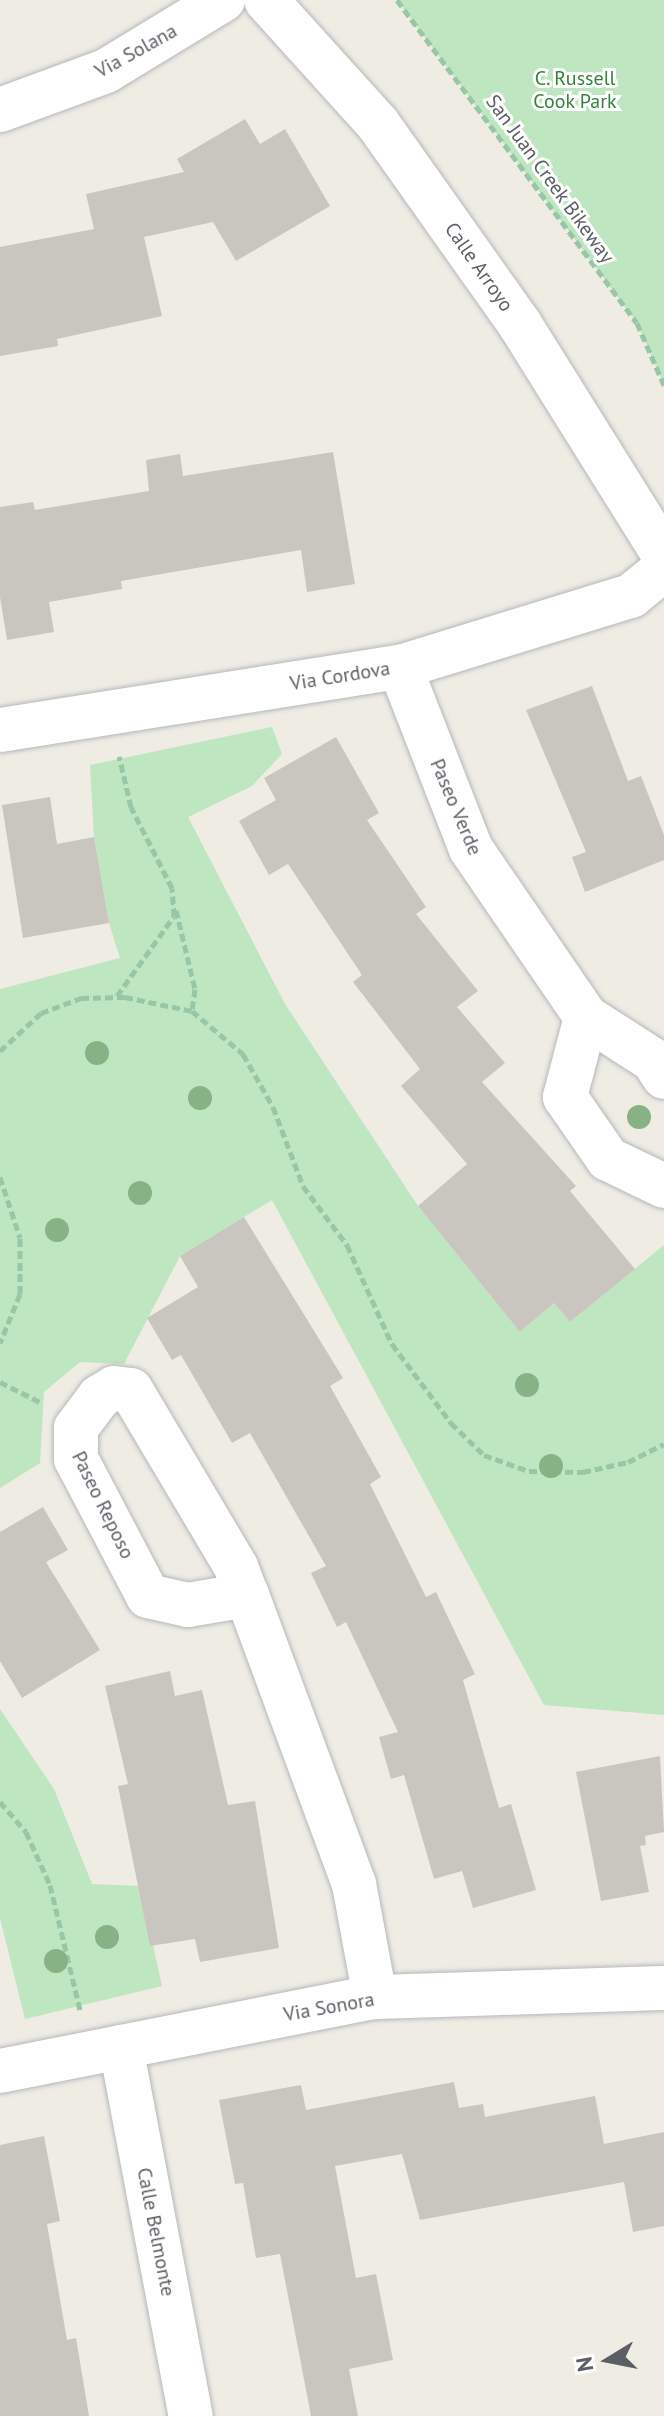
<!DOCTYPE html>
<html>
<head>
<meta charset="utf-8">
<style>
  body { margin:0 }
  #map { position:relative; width:664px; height:2416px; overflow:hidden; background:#eeece3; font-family:"PT Sans",sans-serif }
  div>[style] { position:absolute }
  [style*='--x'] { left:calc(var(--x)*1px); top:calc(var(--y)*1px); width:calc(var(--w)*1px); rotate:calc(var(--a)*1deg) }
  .green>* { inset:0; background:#bee6c0 }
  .building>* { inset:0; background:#c9c6c0 }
  .path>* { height:5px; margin-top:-2.5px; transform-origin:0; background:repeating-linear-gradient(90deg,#97c7a6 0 8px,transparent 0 12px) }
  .roads { filter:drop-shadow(0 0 2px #b5b8bd) drop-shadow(0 0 2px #b5b8bd) }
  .minor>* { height:44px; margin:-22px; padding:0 22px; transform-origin:22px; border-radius:22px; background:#fff }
  .trees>* { width:24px; height:24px; margin:-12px; border-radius:50%; background:#87b286 }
  span { translate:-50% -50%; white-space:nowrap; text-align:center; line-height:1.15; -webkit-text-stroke:6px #fff; paint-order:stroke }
  .street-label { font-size:20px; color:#5b5f64 }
  .park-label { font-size:20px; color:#328339 }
  .north { position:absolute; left:568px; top:2320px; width:80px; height:80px; -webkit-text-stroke:6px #fff; paint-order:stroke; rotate:260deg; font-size:22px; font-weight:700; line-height:32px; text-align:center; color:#5b5f64 }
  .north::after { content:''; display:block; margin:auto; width:28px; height:36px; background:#5b5f64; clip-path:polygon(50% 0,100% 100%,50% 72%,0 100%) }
</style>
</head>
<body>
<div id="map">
  <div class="green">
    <i style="clip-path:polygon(397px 0,664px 0,664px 385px,637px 323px)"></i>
    <i style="clip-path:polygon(272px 727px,282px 754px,252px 786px,188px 817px,285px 1004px,418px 1206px,520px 1332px,554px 1303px,570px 1322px,664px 1245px,664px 1715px,544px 1705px,272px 1200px,180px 1256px,124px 1364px,80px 1362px,44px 1392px,40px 1463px,0 1488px,0 989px,120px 958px,109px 923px,94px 837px,90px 765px)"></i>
    <i style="clip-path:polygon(0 1709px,54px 1789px,92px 1884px,140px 1886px,162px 1986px,25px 2019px,0 1918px)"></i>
  </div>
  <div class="building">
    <i style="clip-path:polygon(245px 119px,260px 144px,285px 129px,330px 206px,236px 261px,213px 222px,144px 237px,162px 316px,57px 339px,58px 346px,0 356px,0 247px,94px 229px,86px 194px,184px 172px,177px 159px)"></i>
    <i style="clip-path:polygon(333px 452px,355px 584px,307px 592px,301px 550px,121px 581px,122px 589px,49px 602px,54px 632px,7px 640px,0 597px,0 507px,33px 502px,35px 510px,149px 491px,146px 460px,180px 454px,183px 476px)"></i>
    <i style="clip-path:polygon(592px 686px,628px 781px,641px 776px,664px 835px,664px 860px,585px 892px,572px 857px,586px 852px,526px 710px)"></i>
    <i style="clip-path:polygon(336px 737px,379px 813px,367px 820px,426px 907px,416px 914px,478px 991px,457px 1007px,505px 1063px,482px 1082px,576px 1186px,570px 1191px,635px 1269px,570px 1322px,554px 1303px,520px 1332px,418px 1206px,467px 1164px,401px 1086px,420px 1069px,353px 982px,362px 975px,288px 864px,269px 875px,239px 821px,276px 800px,264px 778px)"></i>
    <i style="clip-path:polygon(50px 797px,57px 844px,94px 837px,109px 923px,23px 938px,2px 805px)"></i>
    <i style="clip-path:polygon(244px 1217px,343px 1378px,330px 1386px,381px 1477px,370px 1484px,426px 1597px,436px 1592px,475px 1674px,463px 1680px,499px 1808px,511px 1804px,536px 1890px,473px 1908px,462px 1871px,434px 1879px,404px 1775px,391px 1779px,379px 1737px,398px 1732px,346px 1622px,337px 1627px,311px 1573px,326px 1566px,250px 1433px,232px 1443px,181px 1355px,172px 1360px,147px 1318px,198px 1287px,180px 1256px)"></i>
    <i style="clip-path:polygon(43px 1507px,68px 1550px,46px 1562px,100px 1650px,22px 1698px,0 1661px,0 1532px)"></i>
    <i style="clip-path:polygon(170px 1671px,175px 1696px,202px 1690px,228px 1805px,255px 1801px,279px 1948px,200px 1962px,195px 1939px,150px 1946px,118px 1786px,128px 1784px,105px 1686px)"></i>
    <i style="clip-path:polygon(660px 1756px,664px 1832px,645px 1836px,646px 1845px,640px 1846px,649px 1892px,601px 1901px,576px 1772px)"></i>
    <i style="clip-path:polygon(454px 2082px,459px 2108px,483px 2104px,485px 2117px,595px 2096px,604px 2144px,664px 2132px,664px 2226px,633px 2232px,624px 2182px,420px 2220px,402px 2154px,335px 2166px,356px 2278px,376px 2274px,393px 2360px,349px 2369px,358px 2416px,311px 2416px,280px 2254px,256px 2258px,243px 2183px,235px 2184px,219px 2100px,301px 2085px,306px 2110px)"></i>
    <i style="clip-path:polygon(44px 2136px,60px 2221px,47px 2224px,67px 2340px,76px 2338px,89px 2416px,0 2416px,0 2145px)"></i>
  </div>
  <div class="path">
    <i style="--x:397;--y:0;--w:402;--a:53.4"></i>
    <i style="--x:637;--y:323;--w:68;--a:66.5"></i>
    <i style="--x:176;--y:910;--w:81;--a:76.5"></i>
    <i style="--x:195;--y:989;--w:22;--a:98"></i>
    <i style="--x:117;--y:996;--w:98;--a:-54.5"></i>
    <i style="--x:174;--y:916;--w:28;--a:-94"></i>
    <i style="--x:172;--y:888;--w:91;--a:-116.8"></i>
    <i style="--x:131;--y:807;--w:52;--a:-103.2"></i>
    <i style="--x:0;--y:1051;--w:56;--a:-42.8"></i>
    <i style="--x:41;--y:1013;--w:43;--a:-20.6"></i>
    <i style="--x:81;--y:998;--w:44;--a:-1.3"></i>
    <i style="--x:125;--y:997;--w:68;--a:11.8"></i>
    <i style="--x:192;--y:1011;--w:67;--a:40.1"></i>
    <i style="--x:243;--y:1054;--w:61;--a:60.5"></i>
    <i style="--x:273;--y:1107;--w:85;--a:69.2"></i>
    <i style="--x:303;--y:1186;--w:74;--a:53.3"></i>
    <i style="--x:347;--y:1245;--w:109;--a:65.6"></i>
    <i style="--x:392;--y:1344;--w:99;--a:53.2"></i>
    <i style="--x:451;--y:1423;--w:46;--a:44.1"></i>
    <i style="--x:484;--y:1455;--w:48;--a:19.6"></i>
    <i style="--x:529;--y:1471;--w:54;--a:1.1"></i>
    <i style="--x:583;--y:1472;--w:46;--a:-12.5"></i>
    <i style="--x:628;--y:1462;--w:40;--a:-26.6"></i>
    <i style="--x:0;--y:1177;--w:64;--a:71.8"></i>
    <i style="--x:20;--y:1238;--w:56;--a:90"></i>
    <i style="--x:20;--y:1294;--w:53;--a:112.2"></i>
    <i style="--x:0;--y:1382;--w:47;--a:26.6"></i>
    <i style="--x:0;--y:1802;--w:40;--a:49"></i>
    <i style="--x:26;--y:1832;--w:58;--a:65.6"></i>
    <i style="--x:50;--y:1885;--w:129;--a:76.5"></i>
  </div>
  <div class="roads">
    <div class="minor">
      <i style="--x:266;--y:0;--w:167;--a:47.9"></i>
      <i style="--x:378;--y:124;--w:244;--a:54.7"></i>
      <i style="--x:519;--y:323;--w:274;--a:58"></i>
      <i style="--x:0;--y:110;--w:113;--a:-20.2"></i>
      <i style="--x:106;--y:71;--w:137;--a:-31.3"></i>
      <i style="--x:400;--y:667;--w:195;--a:68.7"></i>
      <i style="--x:471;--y:849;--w:204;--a:55.6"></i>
      <i style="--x:586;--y:1017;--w:80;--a:32.7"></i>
      <i style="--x:653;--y:1060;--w:20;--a:57"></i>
      <i style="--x:0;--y:730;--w:405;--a:-9"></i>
      <i style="--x:400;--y:667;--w:242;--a:-17.1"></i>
      <i style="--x:631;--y:596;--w:43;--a:-39.3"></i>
      <i style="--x:586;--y:1017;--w:83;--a:104.7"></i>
      <i style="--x:565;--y:1097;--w:75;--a:55.3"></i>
      <i style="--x:608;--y:1159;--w:62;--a:25.7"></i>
      <i style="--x:247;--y:1595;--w:60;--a:170.4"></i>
      <i style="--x:188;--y:1605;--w:41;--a:-167.3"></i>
      <i style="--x:148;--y:1596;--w:155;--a:-117.7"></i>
      <i style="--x:76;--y:1459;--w:31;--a:-90"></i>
      <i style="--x:76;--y:1428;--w:39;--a:-53"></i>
      <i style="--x:99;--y:1397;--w:17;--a:-31"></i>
      <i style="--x:114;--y:1388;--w:17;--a:7"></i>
      <i style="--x:131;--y:1390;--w:206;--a:59.3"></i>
      <i style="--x:236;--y:1567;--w:30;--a:69"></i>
      <i style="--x:247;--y:1595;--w:308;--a:69.7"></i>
      <i style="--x:354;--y:1884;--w:115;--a:79.5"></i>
      <i style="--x:121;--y:2047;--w:376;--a:79.3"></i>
      <i style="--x:0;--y:2071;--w:382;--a:-11.2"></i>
      <i style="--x:375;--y:1997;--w:289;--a:-1.8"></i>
    </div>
  </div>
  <div class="trees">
    <i style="left:97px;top:1053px"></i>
    <i style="left:200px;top:1098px"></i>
    <i style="left:639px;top:1117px"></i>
    <i style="left:140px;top:1193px"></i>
    <i style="left:57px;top:1230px"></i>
    <i style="left:527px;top:1385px"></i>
    <i style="left:551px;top:1466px"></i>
    <i style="left:107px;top:1937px"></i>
    <i style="left:56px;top:1961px"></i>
  </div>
  <div class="street-label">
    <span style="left:136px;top:51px;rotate:-29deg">Via Solana</span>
    <span style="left:550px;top:179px;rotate:54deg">San Juan Creek Bikeway</span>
    <span style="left:479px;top:267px;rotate:55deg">Calle Arroyo</span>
    <span style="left:340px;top:676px;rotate:-9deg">Via Cordova</span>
    <span style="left:456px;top:807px;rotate:67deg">Paseo Verde</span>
    <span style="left:103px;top:1505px;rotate:64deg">Paseo Reposo</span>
    <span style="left:329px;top:2007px;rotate:-10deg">Via Sonora</span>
    <span style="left:156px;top:2232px;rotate:79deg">Calle Belmonte</span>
  </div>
  <div class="park-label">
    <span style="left:575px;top:90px">C. Russell<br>Cook Park</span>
  </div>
  <div class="north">N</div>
</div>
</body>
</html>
